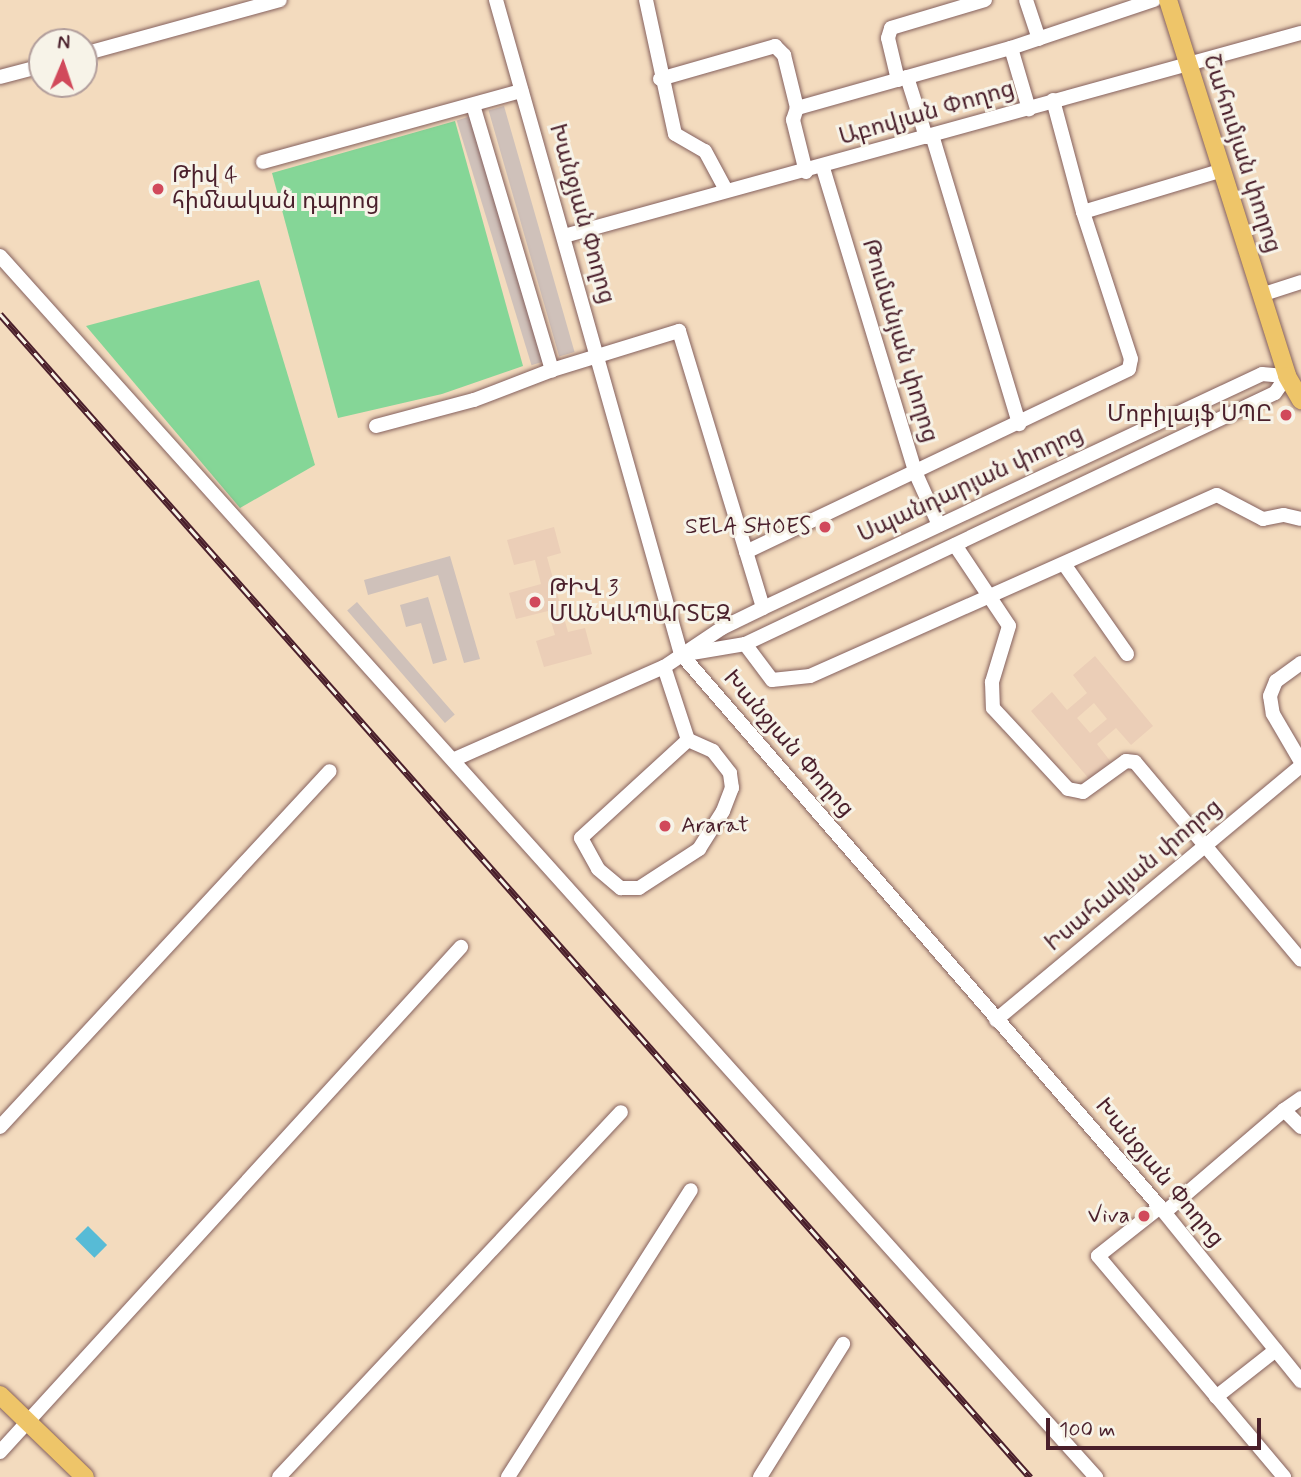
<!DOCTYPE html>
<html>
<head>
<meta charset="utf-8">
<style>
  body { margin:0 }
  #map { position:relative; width:1301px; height:1477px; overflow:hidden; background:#f3dbbe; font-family:Mynerve,"Noto Sans Armenian",sans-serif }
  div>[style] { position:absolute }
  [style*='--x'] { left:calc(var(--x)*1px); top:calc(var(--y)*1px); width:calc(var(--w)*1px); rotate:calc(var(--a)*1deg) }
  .built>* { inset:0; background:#ebceb7 }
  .industrial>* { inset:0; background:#cfc1ba; transform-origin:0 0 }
  .green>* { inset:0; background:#85d697 }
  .water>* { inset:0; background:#57bbd6; transform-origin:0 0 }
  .roads { filter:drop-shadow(0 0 2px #85615e) drop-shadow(0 0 2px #85615e) }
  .minor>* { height:14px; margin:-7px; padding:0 7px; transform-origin:7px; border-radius:7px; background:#fff }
  .major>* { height:18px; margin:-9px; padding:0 9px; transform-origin:9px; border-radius:9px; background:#eec569 }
  .rail>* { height:7px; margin-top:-3.5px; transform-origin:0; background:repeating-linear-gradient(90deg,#f7f3e8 0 13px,#4a1f2b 0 26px); box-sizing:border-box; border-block:2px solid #4a1f2b }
  .dots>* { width:19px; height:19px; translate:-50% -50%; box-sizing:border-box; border:4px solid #f7f3e8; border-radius:50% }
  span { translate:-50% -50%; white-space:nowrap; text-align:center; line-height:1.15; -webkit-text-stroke:6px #f7f3e8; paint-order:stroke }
  .street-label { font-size:23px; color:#4a1f2b }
  .poi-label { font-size:23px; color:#4a1f2b }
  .left { translate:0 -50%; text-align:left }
  .right { translate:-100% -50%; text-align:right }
  .north { position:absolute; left:28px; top:28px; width:70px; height:70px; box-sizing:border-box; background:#f7f3e8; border:2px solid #b29e9c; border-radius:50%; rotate:2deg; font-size:19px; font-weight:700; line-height:28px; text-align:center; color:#4a1f2b }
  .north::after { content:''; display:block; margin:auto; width:24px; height:32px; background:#d1495b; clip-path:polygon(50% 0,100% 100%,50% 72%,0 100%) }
  .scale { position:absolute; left:1046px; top:1418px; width:215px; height:32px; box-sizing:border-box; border:4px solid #4a1f2b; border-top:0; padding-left:9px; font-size:21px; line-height:24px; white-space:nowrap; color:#4a1f2b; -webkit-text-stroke:5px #f7f3e8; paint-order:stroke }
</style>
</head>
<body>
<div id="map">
  <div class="built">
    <i style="clip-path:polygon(554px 527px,561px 553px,547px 557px,568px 632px,585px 628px,592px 654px,544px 667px,536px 641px,555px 635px,548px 611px,516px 619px,509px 593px,541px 584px,535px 560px,514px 565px,507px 540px)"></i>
    <i style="clip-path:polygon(evenodd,1095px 656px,1153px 726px,1131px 745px,1116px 728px,1097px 744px,1111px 762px,1090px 780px,1031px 711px,1052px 692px,1067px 710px,1087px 693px,1073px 675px,1095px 656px,1094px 703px,1107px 719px,1090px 733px,1077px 718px,1094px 703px)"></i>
  </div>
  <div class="industrial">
    <i style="left:504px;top:106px;width:256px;height:16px;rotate:74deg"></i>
    <i style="left:471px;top:116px;width:256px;height:15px;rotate:73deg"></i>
    <i style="clip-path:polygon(450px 556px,480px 659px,464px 663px,438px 575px,368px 595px,364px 580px)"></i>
    <i style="clip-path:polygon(428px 597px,447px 660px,433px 664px,421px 623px,406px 627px,400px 605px)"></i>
    <i style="left:357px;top:602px;width:149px;height:13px;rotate:49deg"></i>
  </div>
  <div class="green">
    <i style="clip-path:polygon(455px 121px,523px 366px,442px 394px,338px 418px,272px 173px)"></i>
    <i style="clip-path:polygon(259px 280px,315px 465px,240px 508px,86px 326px)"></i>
  </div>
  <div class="water">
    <i style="left:88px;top:1226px;width:27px;height:18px;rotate:45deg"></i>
  </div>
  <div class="roads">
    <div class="minor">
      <i style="--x:496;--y:0;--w:680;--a:74.21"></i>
      <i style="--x:681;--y:654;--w:732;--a:49.1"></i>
      <i style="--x:1160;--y:1207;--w:224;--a:51"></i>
      <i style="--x:646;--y:0;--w:137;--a:77.8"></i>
      <i style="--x:675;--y:134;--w:34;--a:30"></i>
      <i style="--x:705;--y:151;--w:44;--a:61.7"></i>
      <i style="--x:1026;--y:0;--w:41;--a:71.6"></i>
      <i style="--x:1011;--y:48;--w:64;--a:73.6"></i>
      <i style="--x:84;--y:54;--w:203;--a:-15.4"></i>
      <i style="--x:0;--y:77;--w:43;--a:-14.7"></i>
      <i style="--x:907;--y:77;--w:63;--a:72.4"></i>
      <i style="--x:660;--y:79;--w:120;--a:-16"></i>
      <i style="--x:775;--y:46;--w:13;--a:45"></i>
      <i style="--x:784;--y:55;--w:55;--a:76.2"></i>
      <i style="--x:898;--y:80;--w:43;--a:-103.4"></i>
      <i style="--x:888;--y:38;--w:10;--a:-73"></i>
      <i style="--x:891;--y:28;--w:98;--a:-16.6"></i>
      <i style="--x:473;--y:105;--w:277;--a:73.4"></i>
      <i style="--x:932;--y:135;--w:302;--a:73.2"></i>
      <i style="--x:263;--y:162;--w:268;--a:-15.4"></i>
      <i style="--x:823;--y:168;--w:320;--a:73.1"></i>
      <i style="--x:916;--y:474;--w:56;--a:65.7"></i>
      <i style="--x:806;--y:172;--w:54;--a:-104"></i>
      <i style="--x:793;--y:120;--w:13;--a:-72"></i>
      <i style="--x:797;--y:108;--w:222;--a:-15.7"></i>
      <i style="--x:1011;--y:48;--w:151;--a:-18.6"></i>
      <i style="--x:1083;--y:212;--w:143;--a:-16.7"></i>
      <i style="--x:564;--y:236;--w:764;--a:-15.4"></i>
      <i style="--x:0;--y:256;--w:1641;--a:48.09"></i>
      <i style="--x:1261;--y:295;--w:42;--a:-18"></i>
      <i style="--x:376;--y:426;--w:101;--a:-14.9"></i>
      <i style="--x:474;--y:400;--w:84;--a:-21"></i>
      <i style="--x:552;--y:370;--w:133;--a:-17.1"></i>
      <i style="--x:679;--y:331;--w:289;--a:73.1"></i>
      <i style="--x:955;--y:545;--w:97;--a:56.3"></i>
      <i style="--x:1009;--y:626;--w:59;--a:106.9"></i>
      <i style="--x:992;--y:682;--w:26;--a:88"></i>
      <i style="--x:993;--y:708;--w:110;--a:47.2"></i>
      <i style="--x:1068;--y:789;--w:15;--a:11"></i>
      <i style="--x:1083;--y:792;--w:53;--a:-35.8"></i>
      <i style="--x:1126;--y:761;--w:9;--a:6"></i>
      <i style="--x:1135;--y:762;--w:258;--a:50"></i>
      <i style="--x:746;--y:552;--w:424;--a:-25.5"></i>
      <i style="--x:1129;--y:369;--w:10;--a:-79"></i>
      <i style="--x:1131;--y:359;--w:155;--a:-108.1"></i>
      <i style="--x:1083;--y:212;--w:116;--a:-105"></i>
      <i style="--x:1064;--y:564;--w:110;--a:55"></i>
      <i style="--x:745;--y:644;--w:45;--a:53.1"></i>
      <i style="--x:772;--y:680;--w:38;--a:-6"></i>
      <i style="--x:810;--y:676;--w:445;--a:-24"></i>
      <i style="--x:1217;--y:495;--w:52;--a:27.6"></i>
      <i style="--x:1263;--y:519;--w:21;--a:-11"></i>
      <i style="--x:1284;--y:515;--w:17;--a:13"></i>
      <i style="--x:686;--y:654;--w:60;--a:-9.6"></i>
      <i style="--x:745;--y:644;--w:586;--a:-25.34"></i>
      <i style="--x:1275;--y:393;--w:21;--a:-55"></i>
      <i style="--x:1301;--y:663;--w:31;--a:144"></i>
      <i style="--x:1276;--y:681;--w:16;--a:112"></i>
      <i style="--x:1270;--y:696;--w:18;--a:81"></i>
      <i style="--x:1273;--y:714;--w:56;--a:59.7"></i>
      <i style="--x:664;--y:667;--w:77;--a:71.8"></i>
      <i style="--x:688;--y:740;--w:145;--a:137.5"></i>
      <i style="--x:581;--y:838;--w:35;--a:61"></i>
      <i style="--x:598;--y:869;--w:30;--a:40"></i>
      <i style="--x:621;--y:888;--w:18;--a:0"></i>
      <i style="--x:639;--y:888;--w:72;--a:-33"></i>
      <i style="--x:699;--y:849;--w:45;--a:-57.7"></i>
      <i style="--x:723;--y:811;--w:25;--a:-69"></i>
      <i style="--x:732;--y:788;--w:15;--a:-98"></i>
      <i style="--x:730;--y:773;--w:28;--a:-128"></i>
      <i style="--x:713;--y:751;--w:27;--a:-156"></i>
      <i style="--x:455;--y:759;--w:228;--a:-23.8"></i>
      <i style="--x:664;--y:667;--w:70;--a:-33.9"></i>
      <i style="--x:722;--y:628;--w:46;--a:-26"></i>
      <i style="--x:763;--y:608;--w:551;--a:-25.12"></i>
      <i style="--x:1262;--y:374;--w:25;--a:5"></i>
      <i style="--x:996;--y:1020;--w:397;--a:-39.8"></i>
      <i style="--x:1284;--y:1110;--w:21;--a:-35"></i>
      <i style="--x:0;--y:1127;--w:485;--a:-47.2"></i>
      <i style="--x:1160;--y:1207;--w:79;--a:141.7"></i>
      <i style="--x:1098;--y:1256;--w:289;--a:49.9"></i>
      <i style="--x:1165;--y:1212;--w:157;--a:-40.6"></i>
      <i style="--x:1284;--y:1110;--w:24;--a:45"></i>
      <i style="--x:1216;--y:1397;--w:76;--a:-38.1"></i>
      <i style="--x:0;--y:1452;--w:684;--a:-47.61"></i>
      <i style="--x:279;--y:1477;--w:500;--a:-46.86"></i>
      <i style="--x:508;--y:1477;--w:340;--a:-57.5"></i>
      <i style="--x:760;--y:1477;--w:157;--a:-58"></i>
    </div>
    <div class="major">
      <i style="--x:1168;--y:0;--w:394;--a:72.4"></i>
      <i style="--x:1287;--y:376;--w:28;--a:60"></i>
      <i style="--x:0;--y:1395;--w:118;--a:44"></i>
    </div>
  </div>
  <div class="rail">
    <i style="--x:0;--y:314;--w:1554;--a:48.47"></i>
  </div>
  <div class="dots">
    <i style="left:158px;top:189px;background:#d1495b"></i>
    <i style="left:1286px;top:415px;background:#d1495b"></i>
    <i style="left:825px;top:527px;background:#d1495b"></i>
    <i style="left:535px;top:602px;background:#d1495b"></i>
    <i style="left:665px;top:826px;background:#d1495b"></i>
    <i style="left:1144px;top:1216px;background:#d1495b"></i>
  </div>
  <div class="street-label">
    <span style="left:927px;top:114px;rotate:-16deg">Աբովյան Փողոց</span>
    <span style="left:1241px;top:154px;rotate:72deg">Շահումյան փողոց</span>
    <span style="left:581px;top:214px;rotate:74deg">Խանջյան Փողոց</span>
    <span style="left:899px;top:341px;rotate:73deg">Թումանյան փողոց</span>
    <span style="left:971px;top:485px;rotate:-25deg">Սպանդարյան փողոց</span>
    <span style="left:788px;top:744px;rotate:49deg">Խանջյան Փողոց</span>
    <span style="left:1134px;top:876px;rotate:-40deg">Իսահակյան փողոց</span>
    <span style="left:1159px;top:1173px;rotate:50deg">Խանջյան Փողոց</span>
  </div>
  <div class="poi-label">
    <span class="left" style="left:172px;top:189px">Թիվ 4<br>հիմնական դպրոց</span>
    <span class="right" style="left:1272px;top:415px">Մոբիլայֆ ՍՊԸ</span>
    <span class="right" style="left:811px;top:527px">SELA SHOES</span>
    <span class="left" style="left:549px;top:602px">ԹԻՎ 3<br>ՄԱՆԿԱՊԱՐՏԵԶ</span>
    <span class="left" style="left:681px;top:826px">Ararat</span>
    <span class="right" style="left:1130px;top:1216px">Viva</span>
  </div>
  <div class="north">N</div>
  <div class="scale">100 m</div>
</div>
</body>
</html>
